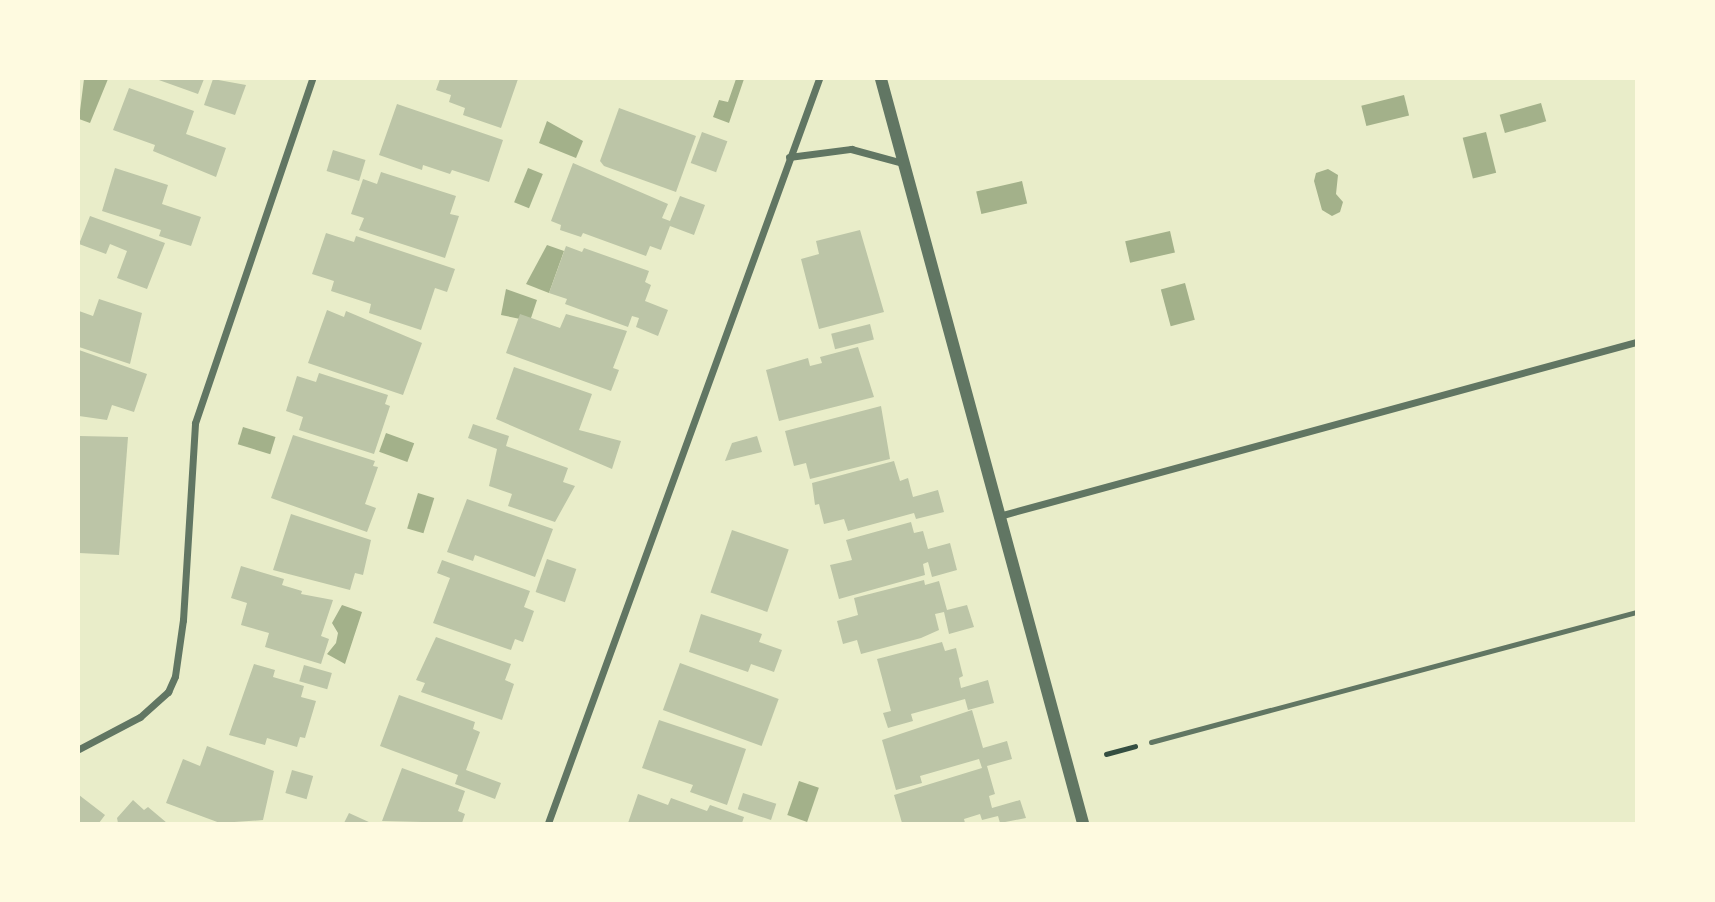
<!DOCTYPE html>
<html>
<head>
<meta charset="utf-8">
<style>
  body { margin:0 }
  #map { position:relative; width:1715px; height:902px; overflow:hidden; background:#e9edc9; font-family:Quicksand,sans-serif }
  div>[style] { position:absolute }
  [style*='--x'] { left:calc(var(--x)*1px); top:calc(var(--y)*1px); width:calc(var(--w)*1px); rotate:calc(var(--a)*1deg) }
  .water>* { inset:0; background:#a3b18a; transform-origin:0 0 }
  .building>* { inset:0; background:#bcc5a7; transform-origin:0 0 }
  .path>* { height:4.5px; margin:-2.25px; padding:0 2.25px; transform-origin:2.25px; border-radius:2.25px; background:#344e41 }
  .service>* { height:5px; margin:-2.5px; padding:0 2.5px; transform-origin:2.5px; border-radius:2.5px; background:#617663 }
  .minor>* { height:7px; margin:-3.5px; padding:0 3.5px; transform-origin:3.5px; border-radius:3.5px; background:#617663 }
  .tertiary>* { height:12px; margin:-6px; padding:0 6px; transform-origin:6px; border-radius:6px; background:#617663 }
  span { translate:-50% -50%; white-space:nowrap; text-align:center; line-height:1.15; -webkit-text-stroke:7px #fefae0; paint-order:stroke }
  .frame { position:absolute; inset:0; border:80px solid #fefae0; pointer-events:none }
</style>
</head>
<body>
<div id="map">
  <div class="water">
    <i style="clip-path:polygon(84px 79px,108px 79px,90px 123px,79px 119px)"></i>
    <i style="clip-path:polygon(736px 79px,744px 79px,729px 123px,713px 117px,719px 100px,728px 102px)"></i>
    <i style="left:1404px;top:95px;width:21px;height:44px;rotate:76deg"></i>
    <i style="left:1541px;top:103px;width:19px;height:43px;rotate:74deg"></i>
    <i style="clip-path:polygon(547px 121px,583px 141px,576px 158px,539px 143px)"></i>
    <i style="left:1486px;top:132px;width:42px;height:24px;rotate:76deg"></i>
    <i style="left:528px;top:168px;width:16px;height:37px;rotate:22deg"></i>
    <i style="clip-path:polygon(1328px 169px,1338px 175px,1336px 194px,1343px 202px,1340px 212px,1332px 216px,1322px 210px,1314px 181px,1316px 173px)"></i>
    <i style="left:1022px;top:181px;width:23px;height:47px;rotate:77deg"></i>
    <i style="left:1170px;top:231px;width:22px;height:46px;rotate:77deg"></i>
    <i style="clip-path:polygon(547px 245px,564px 251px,549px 293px,526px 284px)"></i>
    <i style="left:1185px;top:283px;width:38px;height:25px;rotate:75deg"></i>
    <i style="clip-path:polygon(506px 289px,537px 300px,530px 321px,501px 315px)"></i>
    <i style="left:243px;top:427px;width:34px;height:18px;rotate:17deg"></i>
    <i style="left:386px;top:433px;width:30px;height:20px;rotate:20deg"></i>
    <i style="left:418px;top:493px;width:17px;height:37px;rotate:17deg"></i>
    <i style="clip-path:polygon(342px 605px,362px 612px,345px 664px,327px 654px,336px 643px,338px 633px,332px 623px)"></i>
    <i style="left:799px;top:781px;width:21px;height:36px;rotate:19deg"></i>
  </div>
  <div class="building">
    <i style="clip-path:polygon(156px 79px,204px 79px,198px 94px)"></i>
    <i style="clip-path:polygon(213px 79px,246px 85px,235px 115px,204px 105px)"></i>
    <i style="clip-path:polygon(440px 79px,518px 79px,501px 128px,463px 115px,465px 108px,449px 102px,451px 95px,436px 90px)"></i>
    <i style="clip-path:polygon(129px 88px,194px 111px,186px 134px,226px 148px,216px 177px,153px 151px,155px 145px,113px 130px)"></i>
    <i style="clip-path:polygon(397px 104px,503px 140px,489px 182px,452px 170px,450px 174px,423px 165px,422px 170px,379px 155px)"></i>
    <i style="clip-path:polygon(619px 108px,696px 136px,676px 192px,604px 166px,600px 161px)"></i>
    <i style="left:702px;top:132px;width:27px;height:33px;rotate:20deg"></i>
    <i style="left:333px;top:150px;width:34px;height:22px;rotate:17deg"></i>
    <i style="clip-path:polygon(573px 163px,668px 204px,662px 218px,670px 221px,680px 196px,705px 205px,694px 235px,670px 226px,661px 250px,650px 246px,646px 256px,583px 233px,581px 237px,560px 230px,561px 225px,551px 221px)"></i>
    <i style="clip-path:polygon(115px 168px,168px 185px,162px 204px,201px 217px,191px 246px,159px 236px,161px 230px,102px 211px)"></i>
    <i style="clip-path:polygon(381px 172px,456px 196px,450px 214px,459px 216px,445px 258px,359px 230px,364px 218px,351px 214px,363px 179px,377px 184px)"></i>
    <i style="clip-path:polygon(90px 216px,165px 243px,147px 289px,117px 278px,127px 251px,110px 244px,106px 254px,79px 244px)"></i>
    <i style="clip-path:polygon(860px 230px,884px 312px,819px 329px,801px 259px,819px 254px,816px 241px)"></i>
    <i style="clip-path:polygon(326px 233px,354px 242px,356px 236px,455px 269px,447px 292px,435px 288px,421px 330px,369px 313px,371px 304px,331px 291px,334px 281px,312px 274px)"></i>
    <i style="clip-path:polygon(566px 246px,582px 252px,584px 248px,649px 271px,645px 282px,651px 285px,645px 301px,668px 310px,658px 336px,636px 327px,639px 318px,632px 316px,628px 327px,565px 304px,567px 299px,549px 293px)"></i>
    <i style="clip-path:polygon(99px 299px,142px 313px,130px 364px,79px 347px,79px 311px,93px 316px)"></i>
    <i style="clip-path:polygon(327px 310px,344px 317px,346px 311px,422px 343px,403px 395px,308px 363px)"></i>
    <i style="clip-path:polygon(520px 314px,560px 328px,566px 314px,627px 331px,613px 368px,619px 370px,611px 391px,506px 353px)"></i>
    <i style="left:870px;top:324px;width:16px;height:40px;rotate:76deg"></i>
    <i style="clip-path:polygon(858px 347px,874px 397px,779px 421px,766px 370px,808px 358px,810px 366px,822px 363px,820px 357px)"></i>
    <i style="clip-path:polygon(79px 350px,147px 374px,134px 412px,112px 405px,107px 420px,79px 416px)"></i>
    <i style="clip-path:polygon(514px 367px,592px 394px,579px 430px,621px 441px,612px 469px,496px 419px)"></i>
    <i style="clip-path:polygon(319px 373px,388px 395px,385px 404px,390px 406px,374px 454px,299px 430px,303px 417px,286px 411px,297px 376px,316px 382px)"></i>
    <i style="clip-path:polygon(881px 406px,890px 459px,810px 479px,806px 463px,794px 466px,785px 431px)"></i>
    <i style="clip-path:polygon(473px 424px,509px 436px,506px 446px,568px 468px,563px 482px,575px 486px,555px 522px,508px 506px,512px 494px,489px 486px,497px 449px,468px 438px)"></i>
    <i style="clip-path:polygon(293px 435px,375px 461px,373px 466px,378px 467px,365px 504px,376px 508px,367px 532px,271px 498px)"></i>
    <i style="clip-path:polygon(79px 436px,128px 437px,119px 555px,79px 553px)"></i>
    <i style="clip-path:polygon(757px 436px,762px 452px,725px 461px,732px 443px)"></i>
    <i style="clip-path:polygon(894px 461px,900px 481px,908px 478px,913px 497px,938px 490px,944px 512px,916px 519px,914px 513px,848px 531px,844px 519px,824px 524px,819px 504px,815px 505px,812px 483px)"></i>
    <i style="clip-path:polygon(467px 499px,553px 529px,535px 577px,475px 555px,473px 561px,447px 552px)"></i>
    <i style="clip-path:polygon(291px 514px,371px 540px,363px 575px,355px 573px,350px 590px,273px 570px)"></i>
    <i style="clip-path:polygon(911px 522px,914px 533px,923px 531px,928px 549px,950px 543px,957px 570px,932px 577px,928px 562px,923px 564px,925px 575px,839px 599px,830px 565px,852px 560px,846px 540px)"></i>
    <i style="left:732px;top:530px;width:60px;height:66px;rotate:19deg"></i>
    <i style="left:547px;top:559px;width:31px;height:35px;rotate:19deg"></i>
    <i style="clip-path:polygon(442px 560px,530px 591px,524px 607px,534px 611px,523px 642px,515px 639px,511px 650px,433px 623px,450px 578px,437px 573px)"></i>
    <i style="clip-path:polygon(241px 566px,284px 579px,282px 585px,302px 591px,301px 594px,333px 600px,321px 636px,329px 639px,321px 664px,265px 647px,269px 633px,241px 625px,247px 603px,231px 598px)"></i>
    <i style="clip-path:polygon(924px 580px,925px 585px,939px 581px,947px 610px,967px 605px,974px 627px,949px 634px,944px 612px,935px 614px,939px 630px,921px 638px,861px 654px,857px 640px,843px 644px,837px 621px,858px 615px,854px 598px)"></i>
    <i style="clip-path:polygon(701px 614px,762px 634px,759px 642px,782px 650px,774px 672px,751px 664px,748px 672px,689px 652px)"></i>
    <i style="clip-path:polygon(436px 637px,511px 664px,505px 680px,514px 684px,502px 720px,421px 692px,425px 683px,416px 680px)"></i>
    <i style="clip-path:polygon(942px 642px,945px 651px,956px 648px,963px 676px,959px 678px,961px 688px,988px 680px,994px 703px,968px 710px,965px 699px,911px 714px,913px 721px,888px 728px,883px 713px,891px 711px,877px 659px)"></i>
    <i style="left:680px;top:663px;width:105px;height:50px;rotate:20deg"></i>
    <i style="clip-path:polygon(254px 664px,275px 670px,273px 677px,304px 686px,301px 697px,316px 701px,305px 738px,300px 737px,297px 747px,267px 738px,265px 745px,229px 735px)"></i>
    <i style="left:304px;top:665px;width:29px;height:17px;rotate:16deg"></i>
    <i style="clip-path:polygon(399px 695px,475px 722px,473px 729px,480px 732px,466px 770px,501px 783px,495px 799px,455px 784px,458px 775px,380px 746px)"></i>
    <i style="clip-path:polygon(972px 710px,983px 748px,1007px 741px,1012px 759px,987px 766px,995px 794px,989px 796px,992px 808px,1020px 800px,1026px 818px,1000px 823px,998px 816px,982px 820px,980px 814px,964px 819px,965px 823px,902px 823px,894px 795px,982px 768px,979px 759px,920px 776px,922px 783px,896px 790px,882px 740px)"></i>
    <i style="clip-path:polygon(659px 720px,746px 749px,727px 805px,690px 792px,693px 785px,642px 768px)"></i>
    <i style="clip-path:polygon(207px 746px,274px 771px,263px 820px,220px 823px,166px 803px,183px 759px,200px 766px)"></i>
    <i style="clip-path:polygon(402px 768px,465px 791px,458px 811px,465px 814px,462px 823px,382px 821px)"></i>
    <i style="left:292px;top:770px;width:22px;height:24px;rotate:16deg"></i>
    <i style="left:743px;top:793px;width:35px;height:17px;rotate:18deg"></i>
    <i style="clip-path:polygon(638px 794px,668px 805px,671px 798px,707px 811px,710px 805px,744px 817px,742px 823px,628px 823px)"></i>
    <i style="clip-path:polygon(79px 795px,105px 815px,99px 823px,79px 823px)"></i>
    <i style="clip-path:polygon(133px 800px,144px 810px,148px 807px,167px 823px,118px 823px,117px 818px)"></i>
    <i style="clip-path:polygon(349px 813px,371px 823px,344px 823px)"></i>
  </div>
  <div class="path">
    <i style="--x:1106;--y:754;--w:30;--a:-15"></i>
  </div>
  <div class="service">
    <i style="--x:1151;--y:742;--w:502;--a:-15"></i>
  </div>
  <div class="minor">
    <i style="--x:789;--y:157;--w:63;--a:-7.4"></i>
    <i style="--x:851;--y:149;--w:54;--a:15.1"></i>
    <i style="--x:999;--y:516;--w:660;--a:-15.28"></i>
    <i style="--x:79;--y:749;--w:69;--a:-27.7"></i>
    <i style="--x:140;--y:717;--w:38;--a:-42"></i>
    <i style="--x:168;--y:692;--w:17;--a:-66"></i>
    <i style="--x:175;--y:676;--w:57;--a:-81.9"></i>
    <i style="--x:183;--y:620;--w:197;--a:-86.5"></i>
    <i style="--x:195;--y:423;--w:363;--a:-71.2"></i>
    <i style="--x:548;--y:823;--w:792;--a:-69.99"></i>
  </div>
  <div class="tertiary">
    <i style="--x:881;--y:79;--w:771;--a:74.81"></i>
  </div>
  <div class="frame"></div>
</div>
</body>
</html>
